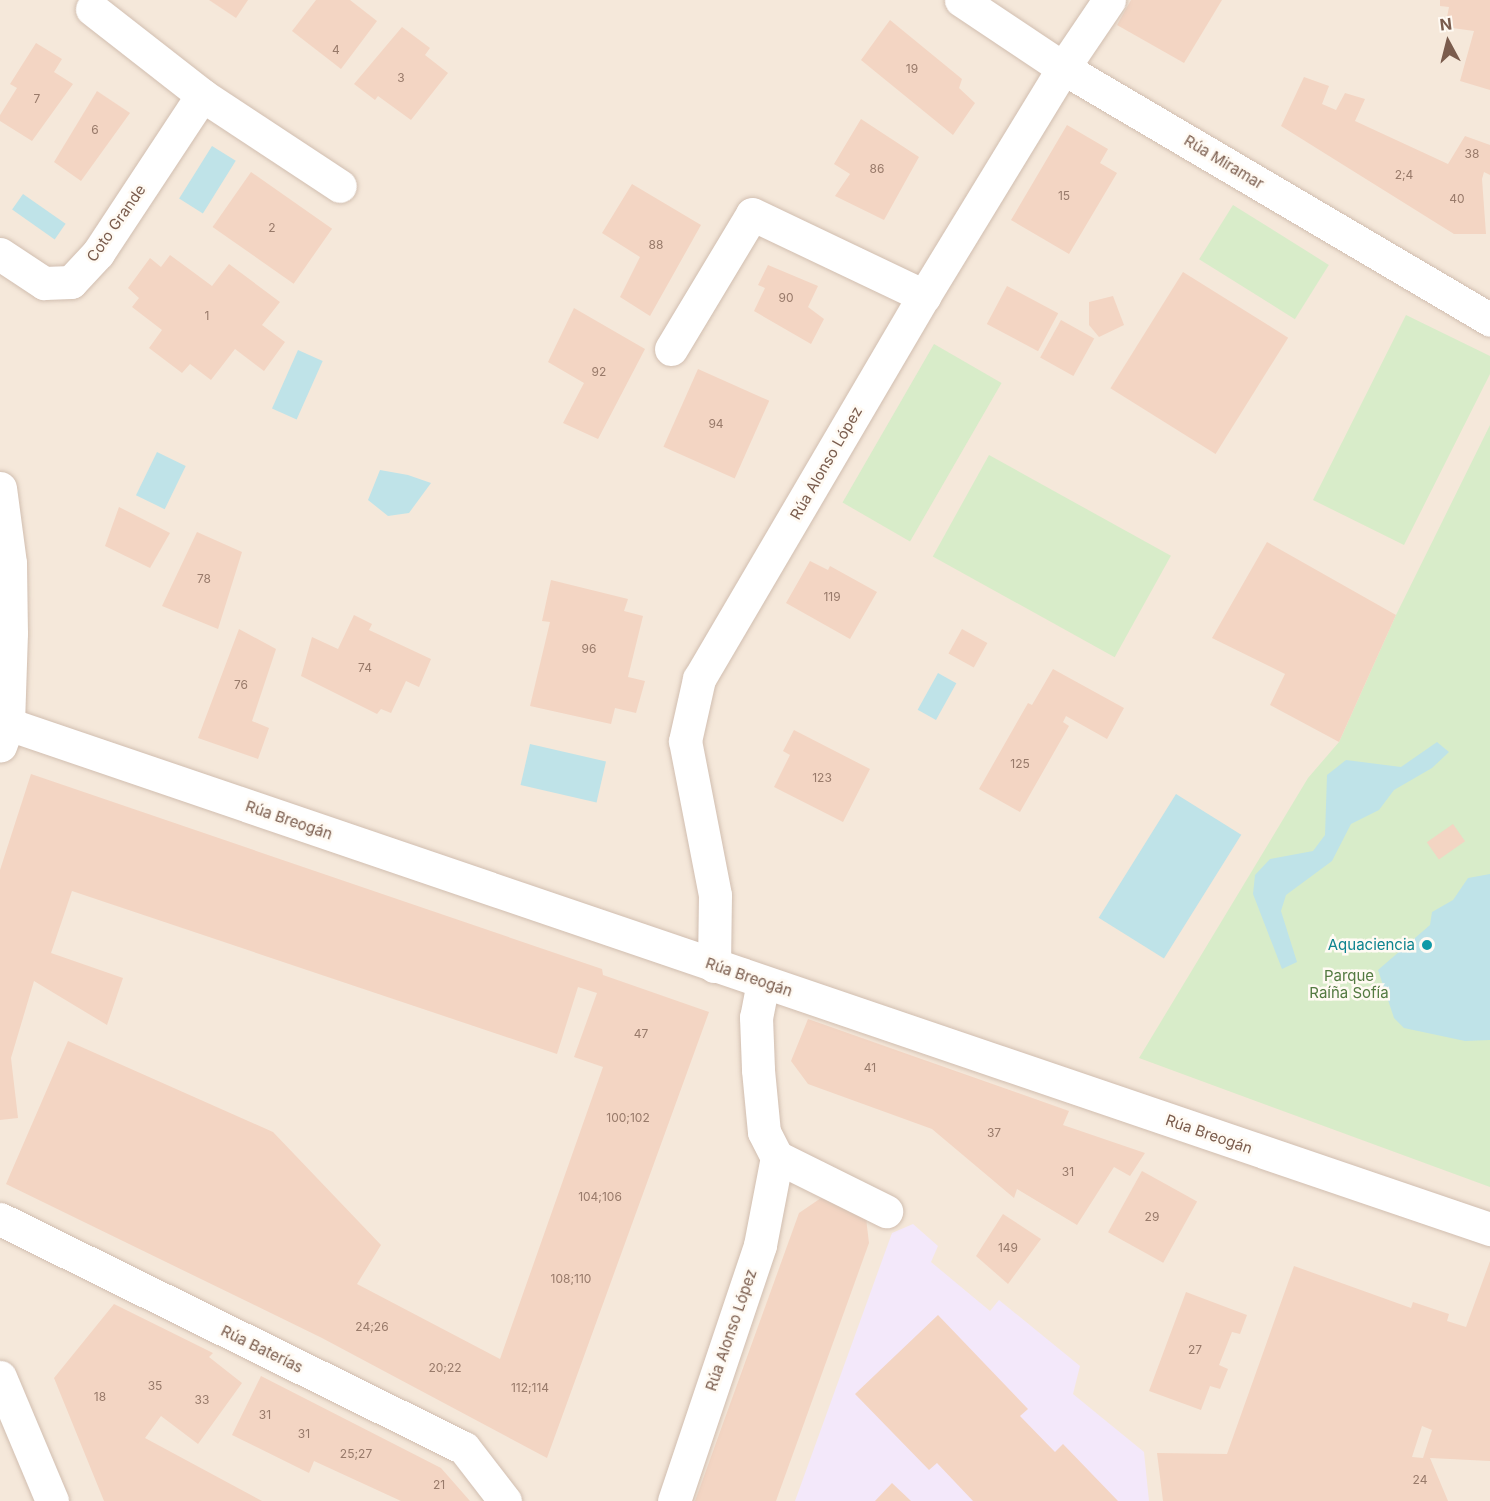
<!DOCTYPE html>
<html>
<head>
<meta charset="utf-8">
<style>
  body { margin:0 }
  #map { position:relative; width:1490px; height:1501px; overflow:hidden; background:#fdf6ec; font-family:Inter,sans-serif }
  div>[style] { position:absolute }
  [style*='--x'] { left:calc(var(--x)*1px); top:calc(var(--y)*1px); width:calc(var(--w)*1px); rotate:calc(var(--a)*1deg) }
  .residential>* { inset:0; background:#f5e8da; transform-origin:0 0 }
  .education>* { inset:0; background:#f3e8fa }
  .green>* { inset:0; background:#d8ecc9; transform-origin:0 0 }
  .water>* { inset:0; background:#bfe3e8; transform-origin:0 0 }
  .building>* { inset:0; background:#f3d5c3; transform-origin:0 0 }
  .roads { filter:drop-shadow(0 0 2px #d1beb0) drop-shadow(0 0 2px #d1beb0) }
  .street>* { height:33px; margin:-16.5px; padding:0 16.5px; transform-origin:16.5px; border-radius:16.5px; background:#fff }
  .dots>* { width:16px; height:16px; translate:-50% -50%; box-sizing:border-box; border:3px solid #fffaf3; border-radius:50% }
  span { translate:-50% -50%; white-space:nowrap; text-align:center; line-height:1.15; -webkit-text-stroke:5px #fffaf3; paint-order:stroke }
  .number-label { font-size:12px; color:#987a6a }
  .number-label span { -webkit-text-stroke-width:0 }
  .street-label { font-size:15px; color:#7a5c4d }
  .culture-label { font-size:15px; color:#0d838f }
  .right { translate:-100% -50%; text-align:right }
  .park-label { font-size:15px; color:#537a41 }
  .north { position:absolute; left:1418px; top:12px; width:60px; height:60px; -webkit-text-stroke:4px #fffaf3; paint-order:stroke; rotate:353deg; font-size:16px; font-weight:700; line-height:24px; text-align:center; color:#7a5c4d }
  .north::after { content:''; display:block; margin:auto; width:21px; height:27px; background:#7a5c4d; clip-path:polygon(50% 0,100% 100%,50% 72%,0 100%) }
</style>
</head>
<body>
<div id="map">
  <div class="residential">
    <i style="left:0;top:0;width:1490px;height:1501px"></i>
  </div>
  <div class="education">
    <i style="clip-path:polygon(913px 1224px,938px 1246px,931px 1262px,990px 1311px,999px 1300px,1080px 1366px,1073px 1394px,1144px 1452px,1149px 1501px,795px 1501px,892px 1233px)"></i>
  </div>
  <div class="green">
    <i style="left:1233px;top:205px;width:113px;height:64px;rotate:32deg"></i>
    <i style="clip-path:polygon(1406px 315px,1490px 356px,1490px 374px,1404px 545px,1313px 500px)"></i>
    <i style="left:934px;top:344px;width:78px;height:183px;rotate:30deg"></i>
    <i style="clip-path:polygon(1490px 425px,1490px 1187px,1139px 1058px,1308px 778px,1339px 742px,1396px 615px)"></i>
    <i style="left:989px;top:455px;width:208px;height:116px;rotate:29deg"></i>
  </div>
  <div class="water">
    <i style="left:212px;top:146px;width:28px;height:62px;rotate:32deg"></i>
    <i style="left:23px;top:194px;width:52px;height:19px;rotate:35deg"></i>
    <i style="left:298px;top:350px;width:27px;height:64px;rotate:24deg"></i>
    <i style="left:157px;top:452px;width:32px;height:48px;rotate:26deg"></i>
    <i style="clip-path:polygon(380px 470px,408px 475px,431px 483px,409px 513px,388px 516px,368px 500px)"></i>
    <i style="left:938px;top:673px;width:21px;height:42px;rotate:29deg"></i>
    <i style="clip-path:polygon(1437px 742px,1449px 752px,1432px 768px,1394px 790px,1379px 810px,1351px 824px,1332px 861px,1286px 895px,1281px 911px,1297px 962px,1282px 969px,1253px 894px,1255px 875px,1270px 859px,1313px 851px,1325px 835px,1327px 775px,1346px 760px,1401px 767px)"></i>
    <i style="left:530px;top:744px;width:78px;height:42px;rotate:13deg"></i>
    <i style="left:1176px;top:794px;width:77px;height:146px;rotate:32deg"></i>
    <i style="clip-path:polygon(1490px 874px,1490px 1040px,1465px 1041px,1404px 1028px,1394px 1018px,1378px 970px,1430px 925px,1432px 912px,1453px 900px,1468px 878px)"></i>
  </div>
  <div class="building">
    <i style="clip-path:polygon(209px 0,248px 0,236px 18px)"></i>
    <i style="clip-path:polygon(316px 0,350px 0,377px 21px,341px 69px,292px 31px)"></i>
    <i style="clip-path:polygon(1131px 0,1222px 0,1184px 63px,1117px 25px)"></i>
    <i style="clip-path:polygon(1440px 0,1490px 0,1490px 90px,1460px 81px,1474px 31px,1445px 27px,1449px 7px,1440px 6px)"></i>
    <i style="clip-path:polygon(890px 20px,962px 79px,959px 88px,975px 103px,953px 135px,861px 60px)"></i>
    <i style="clip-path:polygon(402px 27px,430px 48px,425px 55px,448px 73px,411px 120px,378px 96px,375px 100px,354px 84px)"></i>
    <i style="clip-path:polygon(36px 43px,62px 59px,54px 72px,73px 84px,32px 141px,0 121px,0 115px,17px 88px,10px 84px)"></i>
    <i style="clip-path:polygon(1304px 77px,1329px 86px,1322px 104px,1336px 110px,1345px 93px,1365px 99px,1355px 121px,1448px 164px,1465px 136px,1490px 145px,1490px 175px,1484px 172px,1482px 179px,1486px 234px,1454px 234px,1281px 126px)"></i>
    <i style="clip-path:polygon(97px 91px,130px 113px,81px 181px,54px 162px)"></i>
    <i style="clip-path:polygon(861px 119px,919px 157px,884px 220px,835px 196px,850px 174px,834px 164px)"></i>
    <i style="clip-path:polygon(1067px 125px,1108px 149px,1100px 163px,1117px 173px,1069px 254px,1011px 220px)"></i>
    <i style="left:251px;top:172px;width:99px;height:67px;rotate:35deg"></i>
    <i style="clip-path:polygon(632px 184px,701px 225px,650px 316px,620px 297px,640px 257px,602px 233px)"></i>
    <i style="clip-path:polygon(170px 255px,212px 286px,229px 264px,280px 302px,262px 325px,285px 342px,264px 371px,235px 349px,211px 380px,190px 364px,182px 373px,149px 348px,162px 330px,132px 307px,139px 298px,128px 288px,150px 258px,161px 267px)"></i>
    <i style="clip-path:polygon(768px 265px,818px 286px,808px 307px,824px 319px,811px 344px,754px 311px,765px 288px,758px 285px)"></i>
    <i style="left:1183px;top:272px;width:124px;height:137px;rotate:32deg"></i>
    <i style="left:1007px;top:286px;width:58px;height:43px;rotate:28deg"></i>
    <i style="clip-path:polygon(1113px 296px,1124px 325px,1099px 337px,1089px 325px,1089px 302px)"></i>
    <i style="clip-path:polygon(574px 308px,645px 349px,598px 439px,563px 423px,584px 383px,548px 362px)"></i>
    <i style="left:1061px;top:320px;width:38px;height:43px;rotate:29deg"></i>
    <i style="left:698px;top:369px;width:78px;height:85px;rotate:24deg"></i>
    <i style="clip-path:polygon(119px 507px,170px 533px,150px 568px,105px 546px)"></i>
    <i style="clip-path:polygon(197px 532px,242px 552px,218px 629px,162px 606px)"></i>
    <i style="clip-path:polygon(1267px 542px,1396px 615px,1339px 742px,1270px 705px,1285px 674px,1212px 638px)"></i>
    <i style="clip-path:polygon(810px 561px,828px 570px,830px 566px,877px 592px,850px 639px,786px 603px)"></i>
    <i style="clip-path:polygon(551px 580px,628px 599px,624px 611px,643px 616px,628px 677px,645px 681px,636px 713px,615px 708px,611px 724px,530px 706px,550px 622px,542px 621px)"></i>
    <i style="clip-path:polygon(354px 615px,372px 624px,369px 630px,431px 659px,419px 687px,406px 681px,391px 713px,381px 709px,377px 714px,301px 676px,312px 637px,338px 649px)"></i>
    <i style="clip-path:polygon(239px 629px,276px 649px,252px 721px,269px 728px,258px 759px,198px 738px)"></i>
    <i style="left:962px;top:629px;width:29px;height:28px;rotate:29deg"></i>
    <i style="clip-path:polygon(1053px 669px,1124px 708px,1107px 739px,1066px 716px,1063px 722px,1069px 726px,1020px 812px,979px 789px,1028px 703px,1032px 705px)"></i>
    <i style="clip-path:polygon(794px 730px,870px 769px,843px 822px,774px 787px,790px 755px,783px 751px)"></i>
    <i style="clip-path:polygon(31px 774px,602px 969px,603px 975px,709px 1012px,547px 1458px,322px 1338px,6px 1184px,68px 1041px,273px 1132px,381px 1245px,357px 1284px,500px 1359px,603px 1067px,574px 1057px,597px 993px,578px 987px,557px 1054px,72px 891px,51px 953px,123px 978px,107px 1025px,34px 981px,11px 1058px,18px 1118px,0 1120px,0 870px)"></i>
    <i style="left:1453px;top:824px;width:21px;height:32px;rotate:55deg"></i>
    <i style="clip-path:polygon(808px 1019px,1069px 1111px,1063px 1125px,1145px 1153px,1130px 1176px,1114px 1167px,1077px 1225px,1017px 1189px,1014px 1198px,932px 1129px,808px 1084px,791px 1061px)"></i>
    <i style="left:1142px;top:1171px;width:63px;height:70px;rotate:29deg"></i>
    <i style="clip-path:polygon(824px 1196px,866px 1218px,869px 1243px,776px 1501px,695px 1501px,799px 1213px)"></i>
    <i style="clip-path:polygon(1003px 1214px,1041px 1239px,1008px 1284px,976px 1256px)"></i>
    <i style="clip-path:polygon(evenodd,1490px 1261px,1490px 1461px,1430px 1458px,1448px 1501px,1163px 1501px,1157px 1453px,1227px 1454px,1294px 1266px,1411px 1308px,1413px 1302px,1449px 1314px,1447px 1321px,1466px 1327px,1490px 1261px,1422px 1426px,1432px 1430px,1423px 1458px,1412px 1457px,1422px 1426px)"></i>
    <i style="clip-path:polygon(1186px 1292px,1247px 1315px,1240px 1334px,1232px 1332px,1219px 1365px,1228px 1369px,1220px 1389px,1210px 1386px,1201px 1410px,1149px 1391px)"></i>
    <i style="clip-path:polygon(114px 1304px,213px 1353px,209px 1357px,242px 1383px,198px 1444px,161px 1416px,145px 1438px,262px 1501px,104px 1501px,54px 1378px)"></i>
    <i style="clip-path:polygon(938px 1315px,1028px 1409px,1020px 1416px,1055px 1452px,1063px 1444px,1118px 1501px,973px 1501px,937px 1463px,929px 1470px,855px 1394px)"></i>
    <i style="clip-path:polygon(261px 1376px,441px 1468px,470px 1501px,401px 1501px,314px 1461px,309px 1473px,232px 1435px)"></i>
    <i style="clip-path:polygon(892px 1483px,911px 1501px,875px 1501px)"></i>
  </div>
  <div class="roads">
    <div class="street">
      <i style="--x:961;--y:0;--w:123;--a:33.7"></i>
      <i style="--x:1063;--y:68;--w:496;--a:30.5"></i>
      <i style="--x:92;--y:9;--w:140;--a:38"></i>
      <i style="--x:202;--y:95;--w:165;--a:33.4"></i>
      <i style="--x:0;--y:254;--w:53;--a:33.4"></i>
      <i style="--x:44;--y:283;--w:27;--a:-2"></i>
      <i style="--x:71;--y:282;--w:40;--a:-47"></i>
      <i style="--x:98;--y:253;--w:189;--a:-56.6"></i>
      <i style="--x:671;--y:349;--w:157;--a:-59"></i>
      <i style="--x:752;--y:214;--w:191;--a:25.5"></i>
      <i style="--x:0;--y:488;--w:76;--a:82.4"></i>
      <i style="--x:10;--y:563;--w:70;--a:89.2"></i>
      <i style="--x:11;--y:633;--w:91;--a:91.9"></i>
      <i style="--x:8;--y:724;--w:23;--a:110"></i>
      <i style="--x:8;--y:724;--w:1566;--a:18.82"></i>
      <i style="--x:714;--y:966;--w:71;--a:-89.2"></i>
      <i style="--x:715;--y:895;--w:157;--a:-101"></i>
      <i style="--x:685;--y:741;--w:64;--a:-77.3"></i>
      <i style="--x:699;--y:679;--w:444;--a:-59.6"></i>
      <i style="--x:924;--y:296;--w:267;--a:-58.6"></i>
      <i style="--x:1063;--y:68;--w:82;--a:-55.9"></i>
      <i style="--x:763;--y:982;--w:36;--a:101"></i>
      <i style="--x:756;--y:1017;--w:53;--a:87.8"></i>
      <i style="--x:758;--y:1070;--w:62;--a:84.5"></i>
      <i style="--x:764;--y:1132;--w:28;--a:63"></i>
      <i style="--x:777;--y:1157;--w:122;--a:26.4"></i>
      <i style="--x:0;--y:1219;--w:517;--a:26.27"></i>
      <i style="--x:464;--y:1448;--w:67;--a:52.3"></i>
      <i style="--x:0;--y:1377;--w:134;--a:67.2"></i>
      <i style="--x:674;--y:1501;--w:270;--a:-71.4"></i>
      <i style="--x:760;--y:1245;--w:90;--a:-79.1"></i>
    </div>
  </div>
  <div class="dots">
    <i style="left:1427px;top:945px;background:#0f9aa8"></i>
  </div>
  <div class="number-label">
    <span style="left:336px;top:50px">4</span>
    <span style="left:912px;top:69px">19</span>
    <span style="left:401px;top:78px">3</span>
    <span style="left:37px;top:99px">7</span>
    <span style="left:95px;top:130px">6</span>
    <span style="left:1472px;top:154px">38</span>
    <span style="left:877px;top:169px">86</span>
    <span style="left:1404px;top:175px">2;4</span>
    <span style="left:1064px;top:196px">15</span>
    <span style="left:1457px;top:199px">40</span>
    <span style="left:272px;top:228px">2</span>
    <span style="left:656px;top:245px">88</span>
    <span style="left:786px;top:298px">90</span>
    <span style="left:207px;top:316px">1</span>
    <span style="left:599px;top:372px">92</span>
    <span style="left:716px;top:424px">94</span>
    <span style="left:204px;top:579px">78</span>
    <span style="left:832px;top:597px">119</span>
    <span style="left:589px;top:649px">96</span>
    <span style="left:365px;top:668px">74</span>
    <span style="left:241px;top:685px">76</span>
    <span style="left:1020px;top:764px">125</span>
    <span style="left:822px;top:778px">123</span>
    <span style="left:641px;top:1034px">47</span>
    <span style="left:870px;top:1068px">41</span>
    <span style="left:628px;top:1118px">100;102</span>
    <span style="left:994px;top:1133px">37</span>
    <span style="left:1068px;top:1172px">31</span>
    <span style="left:600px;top:1197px">104;106</span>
    <span style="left:1152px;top:1217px">29</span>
    <span style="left:1008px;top:1248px">149</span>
    <span style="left:571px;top:1279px">108;110</span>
    <span style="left:372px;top:1327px">24;26</span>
    <span style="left:1195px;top:1350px">27</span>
    <span style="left:445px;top:1368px">20;22</span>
    <span style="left:155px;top:1386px">35</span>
    <span style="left:530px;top:1388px">112;114</span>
    <span style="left:100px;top:1397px">18</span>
    <span style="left:202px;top:1400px">33</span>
    <span style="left:265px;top:1415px">31</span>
    <span style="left:304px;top:1434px">31</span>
    <span style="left:356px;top:1454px">25;27</span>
    <span style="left:1420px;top:1480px">24</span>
    <span style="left:439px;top:1485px">21</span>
  </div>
  <div class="street-label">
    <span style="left:1224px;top:162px;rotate:31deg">Rúa Miramar</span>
    <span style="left:116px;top:223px;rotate:-55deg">Coto Grande</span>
    <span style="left:826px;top:463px;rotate:-60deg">Rúa Alonso López</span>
    <span style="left:289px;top:820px;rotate:19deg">Rúa Breogán</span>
    <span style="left:749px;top:977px;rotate:19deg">Rúa Breogán</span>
    <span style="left:1209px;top:1134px;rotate:19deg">Rúa Breogán</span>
    <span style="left:731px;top:1330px;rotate:-71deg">Rúa Alonso López</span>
    <span style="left:262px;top:1349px;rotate:26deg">Rúa Baterías</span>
  </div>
  <div class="culture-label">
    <span class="right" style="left:1415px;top:945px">Aquaciencia</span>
  </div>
  <div class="park-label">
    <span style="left:1349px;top:984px">Parque<br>Raíña Sofía</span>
  </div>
  <div class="north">N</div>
</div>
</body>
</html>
